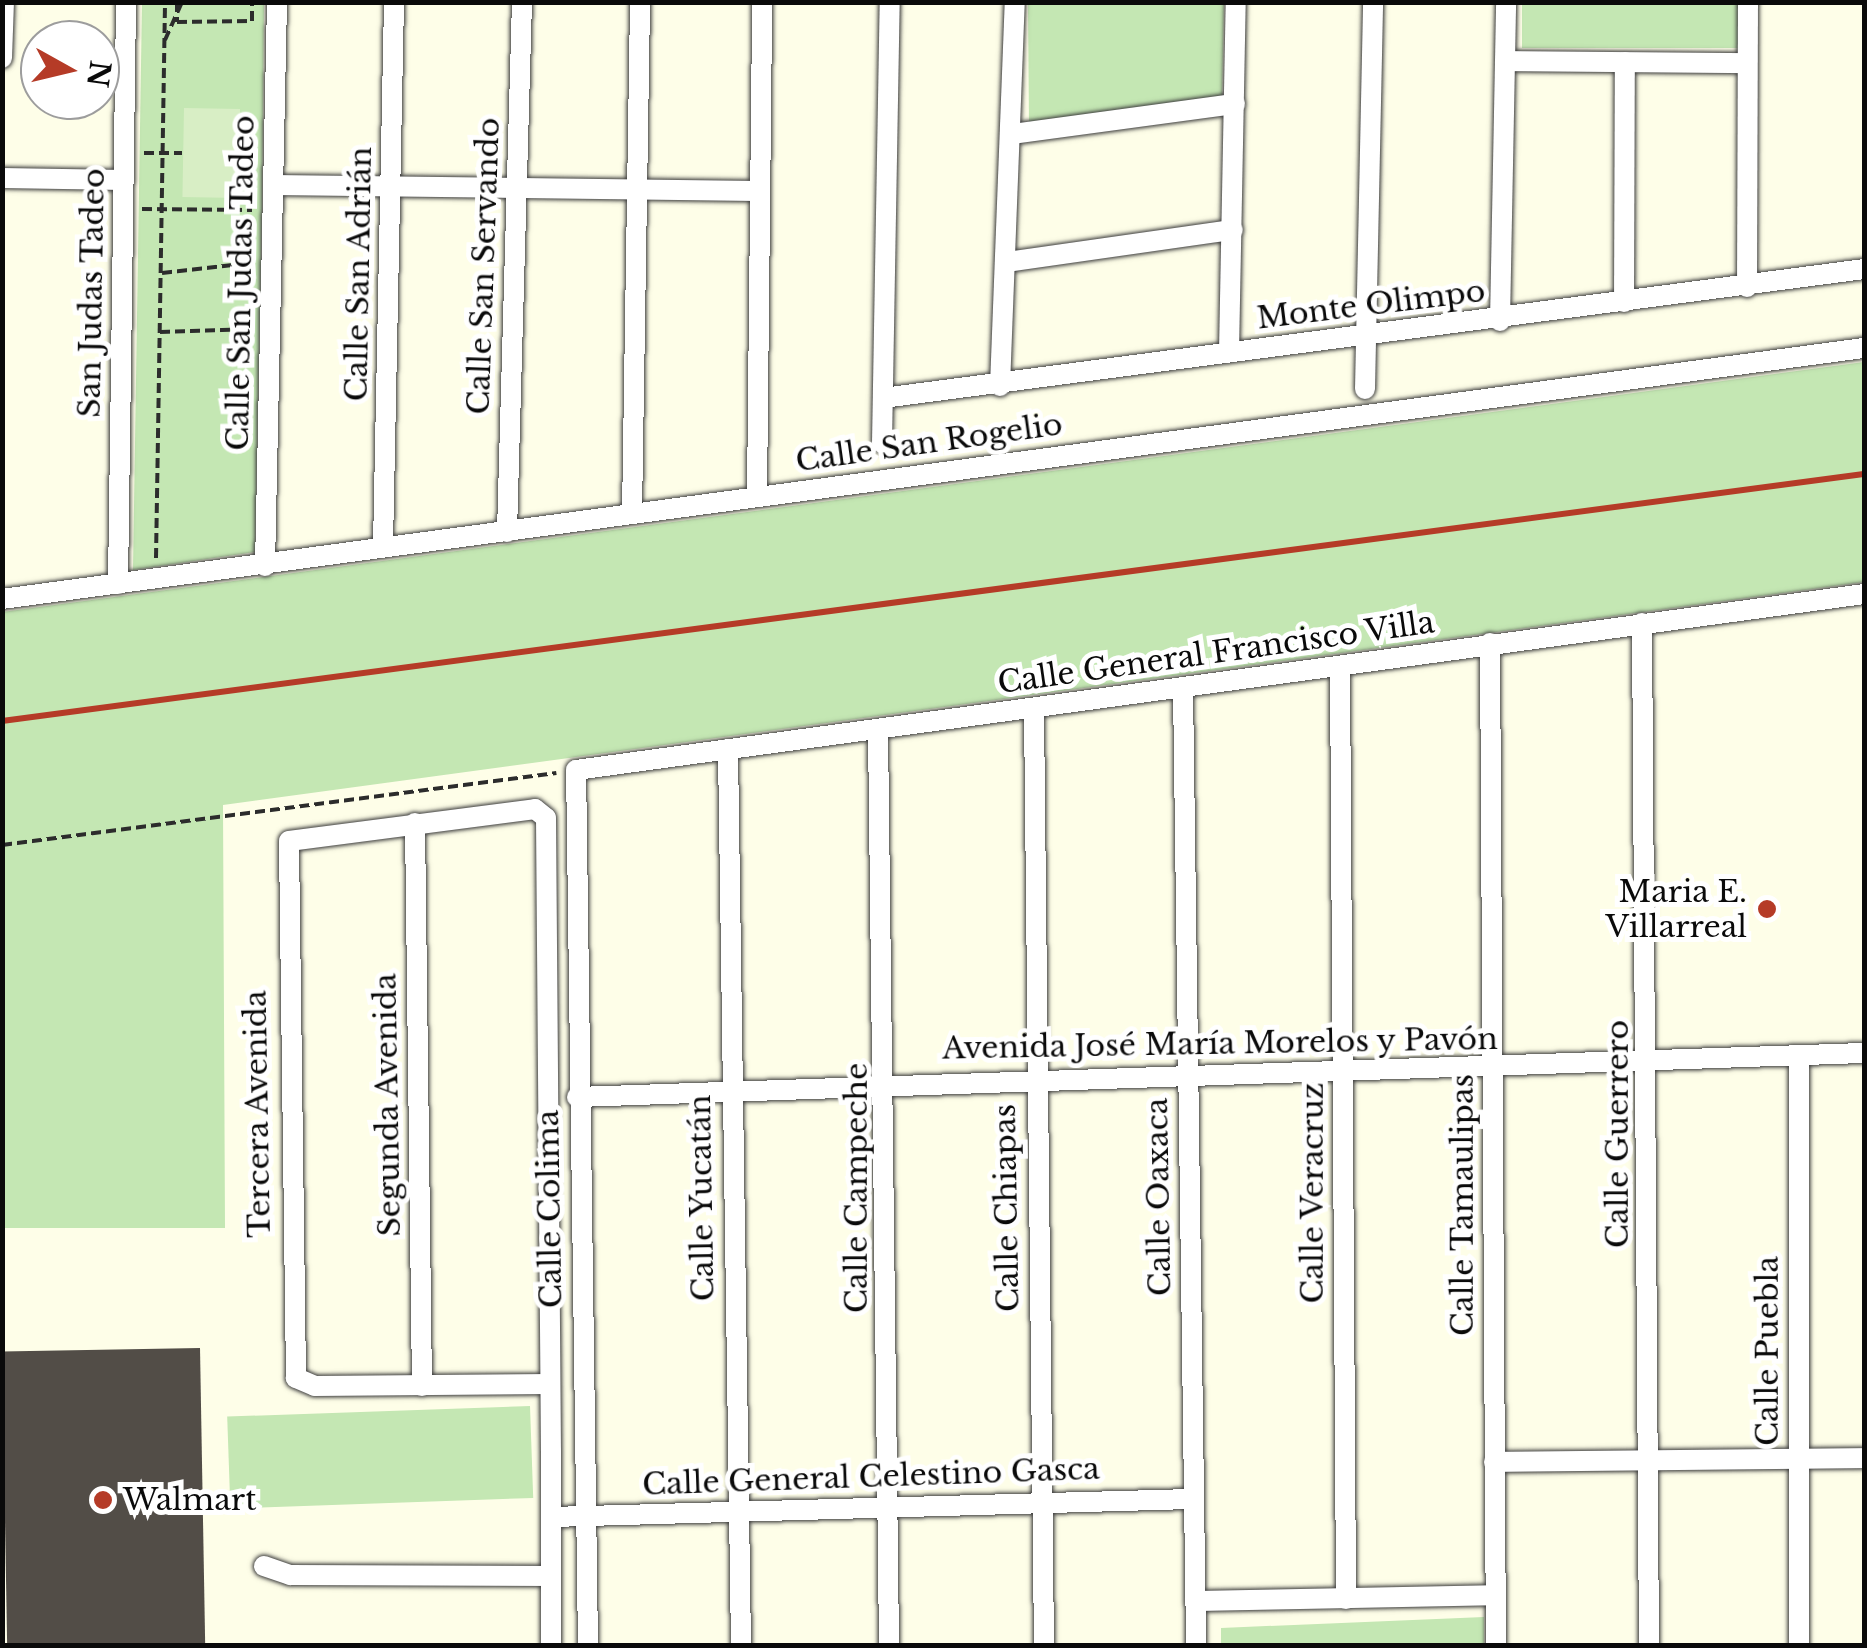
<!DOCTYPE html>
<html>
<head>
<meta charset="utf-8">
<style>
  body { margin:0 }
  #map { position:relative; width:1867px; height:1648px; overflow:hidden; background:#fefee8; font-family:"Libre Baskerville",serif }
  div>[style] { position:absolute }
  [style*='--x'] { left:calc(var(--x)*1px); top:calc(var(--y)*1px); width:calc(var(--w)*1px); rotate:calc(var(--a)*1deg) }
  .green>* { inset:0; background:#c4e7b3; transform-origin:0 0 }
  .pitch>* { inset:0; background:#d8eec5; transform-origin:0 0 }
  .building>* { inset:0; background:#524d47; transform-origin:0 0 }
  .path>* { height:4px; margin-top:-2px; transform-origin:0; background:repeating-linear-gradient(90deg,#2c2c2c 0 10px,transparent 0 15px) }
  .roads { filter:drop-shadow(0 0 2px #3d3d3d) drop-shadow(0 0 2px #3d3d3d) }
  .minor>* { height:20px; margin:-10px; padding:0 10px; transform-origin:10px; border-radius:10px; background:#fff }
  .rail>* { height:6px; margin:-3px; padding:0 3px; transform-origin:3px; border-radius:3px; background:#b53b27 }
  .dots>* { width:28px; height:28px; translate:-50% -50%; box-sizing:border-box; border:5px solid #fff; border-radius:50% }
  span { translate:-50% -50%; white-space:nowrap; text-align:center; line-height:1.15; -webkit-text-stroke:10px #fff; paint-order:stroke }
  .street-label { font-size:30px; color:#0a0a0a }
  .poi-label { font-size:30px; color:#0a0a0a }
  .right { translate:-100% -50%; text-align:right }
  .left { translate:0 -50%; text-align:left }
  .frame { position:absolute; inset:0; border:5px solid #0a0a0a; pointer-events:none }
  .north { position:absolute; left:20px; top:20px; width:100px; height:100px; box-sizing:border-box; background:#fff; border:2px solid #9d9d9d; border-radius:50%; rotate:98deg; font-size:28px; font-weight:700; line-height:40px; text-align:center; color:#0a0a0a }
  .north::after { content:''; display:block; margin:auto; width:35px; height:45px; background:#b53b27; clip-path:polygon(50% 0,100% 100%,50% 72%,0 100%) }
</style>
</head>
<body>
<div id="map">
  <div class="green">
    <i style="clip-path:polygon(142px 3px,264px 3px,262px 210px,255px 552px,133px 570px)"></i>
    <i style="clip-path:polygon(1028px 3px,1224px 3px,1222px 97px,1029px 128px)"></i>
    <i style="left:1522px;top:3px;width:218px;height:45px"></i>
    <i style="clip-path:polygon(1864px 362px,1864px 582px,223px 805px,225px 1228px,3px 1228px,2px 612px)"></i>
    <i style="left:530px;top:1406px;width:92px;height:303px;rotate:88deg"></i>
    <i style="clip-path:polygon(1484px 1617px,1484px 1645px,1221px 1645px,1221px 1628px)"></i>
  </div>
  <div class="pitch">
    <i style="left:184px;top:108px;width:56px;height:89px;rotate:1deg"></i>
  </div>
  <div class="building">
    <i style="left:200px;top:1348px;width:298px;height:198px;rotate:89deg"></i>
  </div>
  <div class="path">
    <i style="--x:177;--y:2;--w:20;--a:90"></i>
    <i style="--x:177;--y:22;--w:75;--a:-0.8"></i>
    <i style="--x:252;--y:21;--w:19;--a:-90"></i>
    <i style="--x:165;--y:40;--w:42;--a:-65.9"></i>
    <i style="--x:144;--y:153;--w:38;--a:0"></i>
    <i style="--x:239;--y:153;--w:15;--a:20"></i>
    <i style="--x:142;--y:209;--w:110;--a:0.5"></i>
    <i style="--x:162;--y:273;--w:89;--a:-6.5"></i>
    <i style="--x:160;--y:332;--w:93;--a:-1.8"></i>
    <i style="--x:156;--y:558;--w:556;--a:-89.07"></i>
    <i style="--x:2;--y:845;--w:559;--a:-7.4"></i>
  </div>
  <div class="roads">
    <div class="minor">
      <i style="--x:2;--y:58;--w:56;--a:-88"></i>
      <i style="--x:1506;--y:61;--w:241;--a:0.5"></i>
      <i style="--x:1012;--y:134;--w:225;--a:-7.7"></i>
      <i style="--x:2;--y:178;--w:122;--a:0.9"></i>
      <i style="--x:273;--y:185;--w:484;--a:0.7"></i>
      <i style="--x:1007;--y:262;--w:228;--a:-8.1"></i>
      <i style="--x:1747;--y:287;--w:285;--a:-89.8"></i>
      <i style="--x:1624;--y:302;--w:240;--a:-89.8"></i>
      <i style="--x:1500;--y:321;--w:319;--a:-88.9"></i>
      <i style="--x:1229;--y:352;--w:350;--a:-88.9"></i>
      <i style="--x:1000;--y:386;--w:384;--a:-87.8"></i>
      <i style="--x:1365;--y:389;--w:387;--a:-88.8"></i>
      <i style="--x:883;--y:398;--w:989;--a:-7.49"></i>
      <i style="--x:882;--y:443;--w:441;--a:-89"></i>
      <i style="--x:757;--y:496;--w:494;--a:-89.4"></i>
      <i style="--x:632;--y:514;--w:512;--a:-89.1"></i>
      <i style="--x:507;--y:532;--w:530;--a:-88.38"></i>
      <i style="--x:383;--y:546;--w:544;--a:-88.84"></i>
      <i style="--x:265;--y:566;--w:564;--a:-88.78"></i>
      <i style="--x:118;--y:584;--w:582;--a:-89.21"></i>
      <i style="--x:2;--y:599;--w:1879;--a:-7.68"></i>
      <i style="--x:1642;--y:623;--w:1023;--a:89.61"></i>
      <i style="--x:1490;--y:643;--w:1003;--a:89.66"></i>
      <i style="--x:1340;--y:666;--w:933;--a:89.63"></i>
      <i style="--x:1183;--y:687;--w:959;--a:89.22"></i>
      <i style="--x:1034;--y:709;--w:937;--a:89.39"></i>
      <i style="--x:878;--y:730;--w:916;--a:89.31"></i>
      <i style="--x:728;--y:749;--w:897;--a:89.17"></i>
      <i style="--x:415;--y:823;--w:563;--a:89.29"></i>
      <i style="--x:577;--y:1097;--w:1288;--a:-1.96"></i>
      <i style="--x:550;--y:1384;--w:235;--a:179.5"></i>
      <i style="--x:315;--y:1386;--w:21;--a:-157"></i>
      <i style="--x:296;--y:1378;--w:537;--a:-90.75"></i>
      <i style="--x:289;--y:841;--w:248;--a:-7.4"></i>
      <i style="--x:535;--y:809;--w:14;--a:39"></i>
      <i style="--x:546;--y:818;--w:633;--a:89.55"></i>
      <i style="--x:551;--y:1451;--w:195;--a:90"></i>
      <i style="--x:1494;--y:1462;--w:370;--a:-0.6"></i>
      <i style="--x:551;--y:1517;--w:642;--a:-1.61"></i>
      <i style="--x:264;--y:1566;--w:28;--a:19"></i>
      <i style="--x:290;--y:1575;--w:261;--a:0.2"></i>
      <i style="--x:1195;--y:1601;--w:300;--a:-1.1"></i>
      <i style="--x:588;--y:1646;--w:876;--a:-90.78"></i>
      <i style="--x:576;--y:770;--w:1300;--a:-7.78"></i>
      <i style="--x:1799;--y:1646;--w:589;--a:-90"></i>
    </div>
  </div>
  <div class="rail">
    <i style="--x:2;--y:721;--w:1878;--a:-7.56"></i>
  </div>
  <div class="dots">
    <i style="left:1767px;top:909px;background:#b53b27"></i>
    <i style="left:103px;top:1500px;background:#b53b27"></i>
  </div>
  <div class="street-label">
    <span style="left:484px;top:266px;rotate:-88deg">Calle San Servando</span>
    <span style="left:359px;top:274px;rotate:-89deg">Calle San Adrián</span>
    <span style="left:241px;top:283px;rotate:-89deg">Calle San Judas Tadeo</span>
    <span style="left:92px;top:293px;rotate:-89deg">San Judas Tadeo</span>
    <span style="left:1371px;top:305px;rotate:-7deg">Monte Olimpo</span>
    <span style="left:929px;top:443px;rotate:-8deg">Calle San Rogelio</span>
    <span style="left:1216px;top:653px;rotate:-8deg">Calle General Francisco Villa</span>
    <span style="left:1220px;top:1044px;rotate:-1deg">Avenida José María Morelos y Pavón</span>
    <span style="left:388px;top:1105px;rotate:-91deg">Segunda Avenida</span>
    <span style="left:258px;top:1114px;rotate:-91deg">Tercera Avenida</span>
    <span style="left:1618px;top:1134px;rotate:-90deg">Calle Guerrero</span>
    <span style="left:857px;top:1188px;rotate:-90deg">Calle Campeche</span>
    <span style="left:1313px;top:1193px;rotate:-90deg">Calle Veracruz</span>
    <span style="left:1159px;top:1197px;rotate:-91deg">Calle Oaxaca</span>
    <span style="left:702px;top:1198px;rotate:-91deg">Calle Yucatán</span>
    <span style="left:1463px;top:1205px;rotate:-90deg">Calle Tamaulipas</span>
    <span style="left:1007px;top:1208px;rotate:-91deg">Calle Chiapas</span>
    <span style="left:550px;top:1209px;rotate:-91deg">Calle Colima</span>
    <span style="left:1768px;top:1351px;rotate:-90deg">Calle Puebla</span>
    <span style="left:871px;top:1477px;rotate:-2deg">Calle General Celestino Gasca</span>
  </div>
  <div class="poi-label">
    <span class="right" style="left:1747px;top:909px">Maria E.<br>Villarreal</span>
    <span class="left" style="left:123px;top:1500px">Walmart</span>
  </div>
  <div class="frame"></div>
  <div class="north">N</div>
</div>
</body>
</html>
